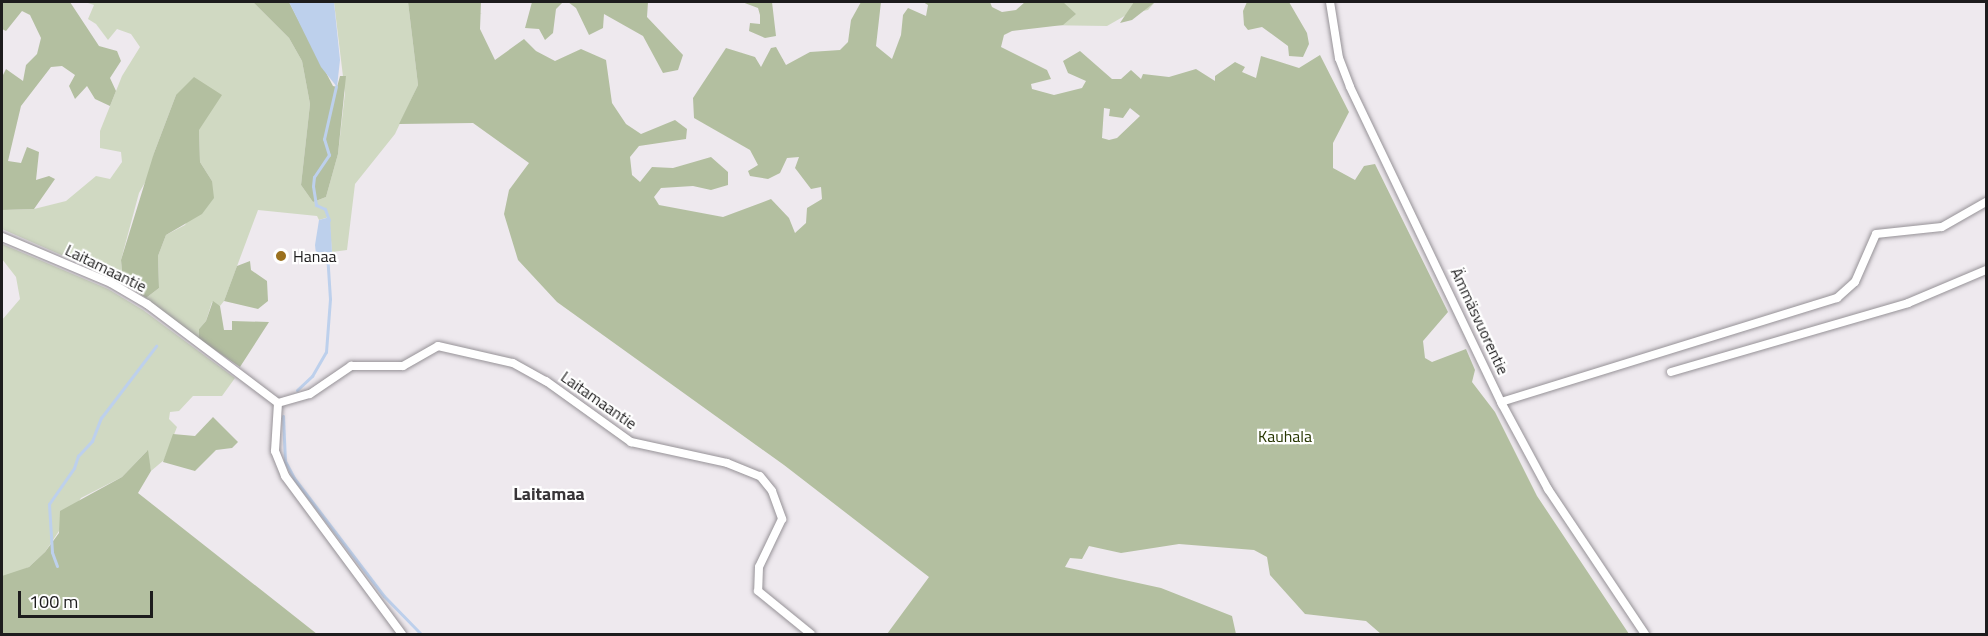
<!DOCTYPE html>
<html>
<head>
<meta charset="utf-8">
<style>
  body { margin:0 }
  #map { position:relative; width:1988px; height:636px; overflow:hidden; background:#eee9ee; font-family:"Titillium Web",sans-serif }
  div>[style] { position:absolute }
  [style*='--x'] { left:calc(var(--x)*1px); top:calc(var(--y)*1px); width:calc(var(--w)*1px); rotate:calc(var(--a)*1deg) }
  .green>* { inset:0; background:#d0d9c2 }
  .forest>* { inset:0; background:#b3bfa0 }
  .water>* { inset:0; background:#bdd0ec }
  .stream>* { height:3px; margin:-1.5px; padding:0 1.5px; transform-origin:1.5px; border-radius:1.5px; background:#bdd0ec }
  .roads { filter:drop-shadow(0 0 2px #969297) drop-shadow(0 0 2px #969297) }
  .minor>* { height:8px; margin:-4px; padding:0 4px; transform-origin:4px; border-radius:4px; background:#fff }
  .dots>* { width:16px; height:16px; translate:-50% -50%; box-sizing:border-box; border:3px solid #fff; border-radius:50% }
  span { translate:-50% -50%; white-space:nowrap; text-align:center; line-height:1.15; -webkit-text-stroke:4.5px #fff; paint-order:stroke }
  .poi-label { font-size:16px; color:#1d1c1d }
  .left { translate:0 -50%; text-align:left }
  .street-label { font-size:16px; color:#1d1c1d }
  .park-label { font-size:16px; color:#283703 }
  .neighbourhood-label { font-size:18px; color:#383538; font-weight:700 }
  .frame { position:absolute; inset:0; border:3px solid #1d1c1d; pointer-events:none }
  .scale { position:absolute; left:18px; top:591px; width:135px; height:27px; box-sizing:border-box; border:3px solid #1d1c1d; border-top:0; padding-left:8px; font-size:18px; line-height:21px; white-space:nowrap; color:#1d1c1d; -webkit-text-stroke:4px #fff; paint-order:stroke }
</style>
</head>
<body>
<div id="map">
  <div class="green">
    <i style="clip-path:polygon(85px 2px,253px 2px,289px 38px,302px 61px,310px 104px,301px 185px,313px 202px,326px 197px,338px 154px,345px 93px,334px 2px,408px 2px,418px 85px,395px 134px,355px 184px,347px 250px,332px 252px,329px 217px,319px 220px,317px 216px,258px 210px,224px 301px,220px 306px,212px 302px,206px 321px,199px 329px,199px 339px,146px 298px,159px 288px,158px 256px,166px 235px,185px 225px,212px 181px,200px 162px,199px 130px,176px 95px,154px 153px,151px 172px,139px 193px,121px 260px,123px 282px,2px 229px,2px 210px,34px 209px,66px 201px,96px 176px,110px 179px,122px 162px,121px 152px,100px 148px,100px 131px,122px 76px,140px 47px,131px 34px,117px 29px,108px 40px,96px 24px,88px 19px,94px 5px)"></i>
    <i style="clip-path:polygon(1051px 2px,1155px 2px,1148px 10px,1128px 14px,1107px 26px,1038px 25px)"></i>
    <i style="clip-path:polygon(2px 244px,108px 289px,143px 310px,235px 378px,222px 396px,193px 396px,179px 411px,170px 412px,169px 419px,177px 427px,164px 460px,151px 471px,147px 451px,122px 477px,81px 498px,45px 552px,29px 567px,9px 576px,2px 576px,2px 320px,20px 299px,16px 277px,2px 259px)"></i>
  </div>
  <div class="forest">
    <i style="clip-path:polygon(2px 2px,70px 2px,99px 46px,117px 51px,121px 61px,110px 78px,116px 91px,110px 106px,95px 99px,87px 86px,75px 99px,69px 86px,75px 75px,62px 66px,51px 67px,21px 106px,8px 161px,21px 163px,27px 147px,39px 152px,36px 180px,49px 176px,55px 179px,34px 209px,2px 210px,2px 77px,6px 69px,23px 81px,26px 65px,37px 54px,41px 38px,30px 15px,22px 11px,6px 31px,2px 29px)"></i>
    <i style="clip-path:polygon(253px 2px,289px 2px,333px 86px,337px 87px,340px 76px,346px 76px,338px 154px,326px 197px,313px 202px,301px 185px,310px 104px,302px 61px,289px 38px)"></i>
    <i style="clip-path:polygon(evenodd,408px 2px,481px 2px,480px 29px,495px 60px,524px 39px,536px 51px,555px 61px,581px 49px,606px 60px,612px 103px,626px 124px,641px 134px,675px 120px,687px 129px,686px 139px,639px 146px,630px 157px,632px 175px,640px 182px,652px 167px,673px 168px,711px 157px,728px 172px,728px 185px,711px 190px,693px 186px,661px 188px,654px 197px,659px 205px,723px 217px,771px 199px,789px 218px,795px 233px,806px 223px,807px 208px,822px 199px,821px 187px,811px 189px,795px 168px,799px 157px,787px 158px,780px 173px,768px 179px,750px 176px,748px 171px,758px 165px,750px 150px,694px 118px,693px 98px,726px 48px,755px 57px,761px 67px,771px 48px,776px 47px,786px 65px,810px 52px,840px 50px,848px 42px,851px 20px,861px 2px,881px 2px,876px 46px,892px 59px,901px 35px,903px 15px,908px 8px,926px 16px,928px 5px,923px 2px,990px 2px,992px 7px,1002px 12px,1016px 10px,1025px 2px,1063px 2px,1076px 14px,1063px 25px,1012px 31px,1004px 35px,1001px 47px,1047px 70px,1051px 79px,1031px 84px,1032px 89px,1054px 95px,1082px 88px,1086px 81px,1068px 73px,1063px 61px,1080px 51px,1112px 79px,1121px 79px,1131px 70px,1141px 79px,1143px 74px,1169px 77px,1196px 69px,1215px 81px,1215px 76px,1235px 62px,1245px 67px,1242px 72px,1256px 78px,1261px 56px,1299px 68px,1320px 55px,1349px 112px,1333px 143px,1333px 168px,1355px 180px,1364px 166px,1375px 164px,1448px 312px,1423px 341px,1425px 358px,1432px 362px,1466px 349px,1475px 370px,1472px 382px,1495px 412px,1537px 496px,1629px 634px,1381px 634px,1366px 621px,1305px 614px,1270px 575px,1267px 557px,1254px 550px,1179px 544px,1121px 553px,1089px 546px,1082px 559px,1070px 558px,1065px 567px,1161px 588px,1232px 616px,1236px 634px,887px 634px,929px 577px,784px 465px,557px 302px,518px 260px,504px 214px,509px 190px,529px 163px,473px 123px,399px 124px,418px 85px,408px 2px,1104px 108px,1110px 109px,1109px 116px,1123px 118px,1130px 108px,1140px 116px,1117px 138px,1109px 140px,1102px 138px,1104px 108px)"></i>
    <i style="clip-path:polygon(532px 2px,563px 2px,556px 9px,553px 33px,545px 40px,539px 29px,525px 28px)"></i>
    <i style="clip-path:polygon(568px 2px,648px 2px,647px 17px,683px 55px,678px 70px,663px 73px,643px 36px,604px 14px,603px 28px,589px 35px,576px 8px)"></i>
    <i style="clip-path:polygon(742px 2px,772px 2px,776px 36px,765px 38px,749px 31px,750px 23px,760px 24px,760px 15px,758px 8px)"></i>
    <i style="clip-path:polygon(1134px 2px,1155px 2px,1132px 20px,1120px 23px)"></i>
    <i style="clip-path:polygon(1247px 2px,1289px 2px,1307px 33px,1309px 44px,1303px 57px,1289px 56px,1288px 46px,1262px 27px,1248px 30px,1244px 25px,1243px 11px)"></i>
    <i style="clip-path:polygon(194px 77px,222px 95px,199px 130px,200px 162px,212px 181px,214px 198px,202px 214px,166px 235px,158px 256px,159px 288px,146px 298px,123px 282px,121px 260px,154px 153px,176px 95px)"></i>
    <i style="clip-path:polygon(250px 261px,251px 270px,267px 281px,268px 301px,258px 309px,224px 301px,237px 266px)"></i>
    <i style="clip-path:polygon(213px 301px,220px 306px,224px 330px,232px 330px,232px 321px,269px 322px,240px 367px,199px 339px,199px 329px,206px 321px)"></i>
    <i style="clip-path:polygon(213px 417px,238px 442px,232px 448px,216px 450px,195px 471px,163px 462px,173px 434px,195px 436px)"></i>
    <i style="clip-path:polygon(148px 450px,151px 471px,138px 493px,317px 634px,2px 634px,2px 576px,29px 567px,45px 552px,59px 533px,60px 511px,122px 477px)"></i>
  </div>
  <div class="water">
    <i style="clip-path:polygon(289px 2px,334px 2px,340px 60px,337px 87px,321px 67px)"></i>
    <i style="clip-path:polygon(330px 217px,332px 252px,324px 257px,316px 254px,315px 245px,319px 220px)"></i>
  </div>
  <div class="stream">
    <i style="--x:329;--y:220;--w:12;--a:-110"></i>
    <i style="--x:325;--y:209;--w:10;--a:-156"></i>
    <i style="--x:316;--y:205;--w:19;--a:-99"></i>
    <i style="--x:313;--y:186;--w:9;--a:-84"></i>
    <i style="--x:314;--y:177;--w:27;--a:-56"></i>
    <i style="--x:329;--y:155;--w:17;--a:-107"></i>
    <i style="--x:324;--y:139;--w:54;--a:-77.2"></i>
    <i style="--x:297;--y:390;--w:21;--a:-43"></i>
    <i style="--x:312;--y:376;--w:28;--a:-60"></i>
    <i style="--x:326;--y:352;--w:53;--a:-85.7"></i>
    <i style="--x:330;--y:299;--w:46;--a:-93.7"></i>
    <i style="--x:283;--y:416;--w:45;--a:87.5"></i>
    <i style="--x:285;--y:461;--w:19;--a:62"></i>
    <i style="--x:294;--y:478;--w:148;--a:52.7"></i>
    <i style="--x:384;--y:596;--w:53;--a:45.8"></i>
    <i style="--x:57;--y:566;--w:15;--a:-110"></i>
    <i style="--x:52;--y:552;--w:48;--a:-93.6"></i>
    <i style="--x:49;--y:504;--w:44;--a:-55.2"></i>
    <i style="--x:74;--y:468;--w:13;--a:-72"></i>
    <i style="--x:78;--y:456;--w:21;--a:-47"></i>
    <i style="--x:92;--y:441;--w:25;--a:-69"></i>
    <i style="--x:101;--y:418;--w:91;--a:-52.6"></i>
  </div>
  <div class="roads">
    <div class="minor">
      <i style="--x:1330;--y:2;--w:57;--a:80.9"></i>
      <i style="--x:1339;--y:58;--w:31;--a:69"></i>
      <i style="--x:1350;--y:87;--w:352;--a:64.4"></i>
      <i style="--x:1502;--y:404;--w:97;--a:61.6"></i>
      <i style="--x:1548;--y:489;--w:174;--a:56.2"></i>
      <i style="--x:2;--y:237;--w:118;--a:22.9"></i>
      <i style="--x:111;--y:283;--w:42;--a:30.3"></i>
      <i style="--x:147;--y:304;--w:164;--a:37.1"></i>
      <i style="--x:1671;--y:372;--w:247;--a:-16.2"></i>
      <i style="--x:1908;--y:303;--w:85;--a:-22.9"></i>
      <i style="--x:1501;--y:402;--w:352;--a:-17.2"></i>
      <i style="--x:1837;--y:298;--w:24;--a:-42"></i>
      <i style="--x:1855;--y:282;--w:52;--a:-66.4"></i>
      <i style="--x:1876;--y:234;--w:66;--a:-6.1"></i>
      <i style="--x:1942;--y:227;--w:51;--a:-29.6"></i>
      <i style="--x:278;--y:403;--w:33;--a:-16"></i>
      <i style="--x:310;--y:394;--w:50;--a:-34.3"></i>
      <i style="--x:351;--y:366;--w:52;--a:0"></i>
      <i style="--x:403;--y:366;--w:40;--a:-29.7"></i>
      <i style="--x:438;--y:346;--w:77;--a:12.8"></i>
      <i style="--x:513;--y:363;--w:38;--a:29"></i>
      <i style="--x:546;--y:381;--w:105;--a:35.7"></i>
      <i style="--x:631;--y:442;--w:98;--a:12.3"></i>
      <i style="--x:727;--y:463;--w:35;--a:22"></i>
      <i style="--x:760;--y:476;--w:19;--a:51"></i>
      <i style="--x:772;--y:491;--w:30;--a:70"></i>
      <i style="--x:782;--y:519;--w:53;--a:115.6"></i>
      <i style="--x:759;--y:567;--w:24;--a:92"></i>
      <i style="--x:758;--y:591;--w:68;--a:39.1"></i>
      <i style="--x:278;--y:403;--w:48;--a:93.6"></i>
      <i style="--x:275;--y:451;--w:27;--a:68"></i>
      <i style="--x:285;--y:476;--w:197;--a:53.5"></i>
    </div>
  </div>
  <div class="dots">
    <i style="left:281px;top:256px;background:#9b701e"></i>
  </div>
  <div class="poi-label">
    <span class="left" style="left:293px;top:256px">Hanaa</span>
  </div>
  <div class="street-label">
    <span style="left:106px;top:268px;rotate:26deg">Laitamaantie</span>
    <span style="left:1480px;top:321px;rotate:65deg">Ämmäsvuorentie</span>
    <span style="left:599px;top:400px;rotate:35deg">Laitamaantie</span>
  </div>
  <div class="park-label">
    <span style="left:1285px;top:436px">Kauhala</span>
  </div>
  <div class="neighbourhood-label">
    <span style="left:549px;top:494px">Laitamaa</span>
  </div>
  <div class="frame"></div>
  <div class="scale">100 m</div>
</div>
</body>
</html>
